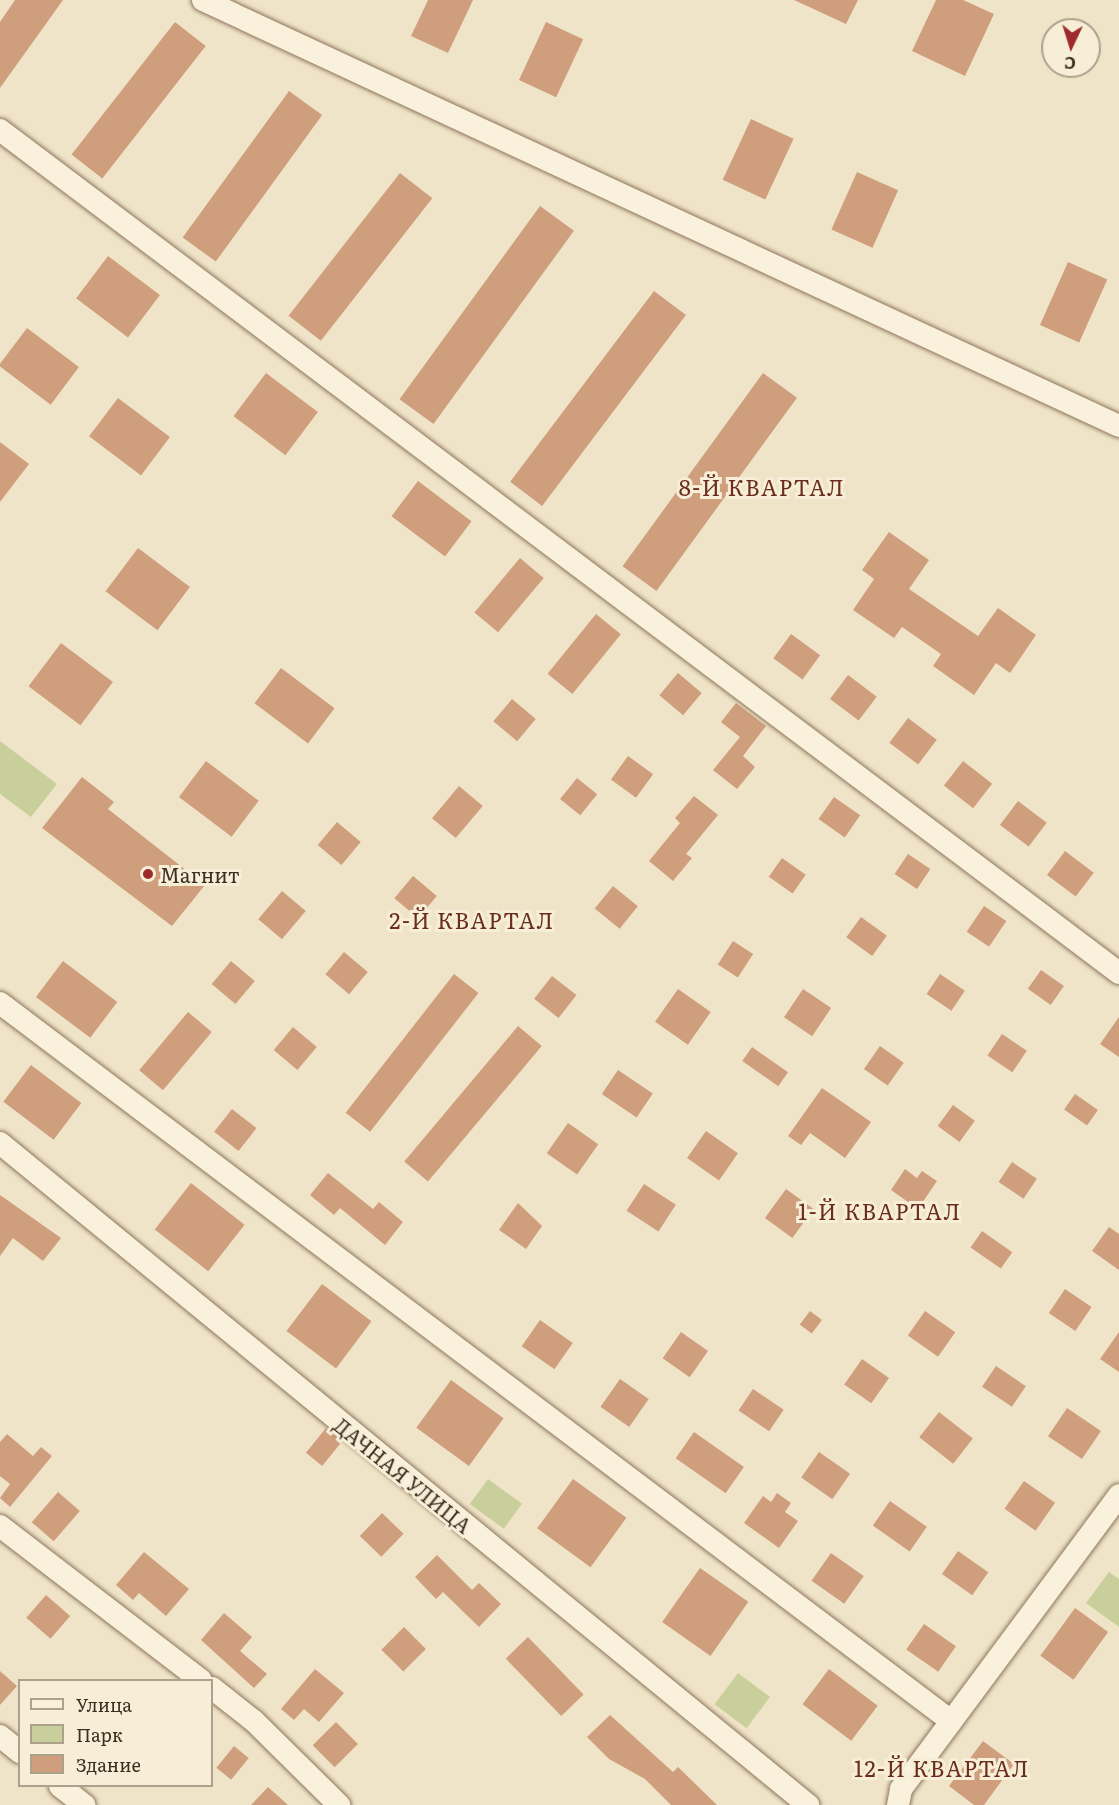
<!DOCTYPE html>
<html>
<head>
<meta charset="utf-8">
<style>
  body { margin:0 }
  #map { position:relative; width:1119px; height:1805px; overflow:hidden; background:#f0e4c8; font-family:Literata,serif }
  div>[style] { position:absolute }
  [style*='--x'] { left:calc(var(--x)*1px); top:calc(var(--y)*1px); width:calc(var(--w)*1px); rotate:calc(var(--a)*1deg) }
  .green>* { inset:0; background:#c9cf9b; transform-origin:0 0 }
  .building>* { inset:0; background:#cf9f7d; transform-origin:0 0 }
  .roads { filter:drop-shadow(0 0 2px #8d765c) drop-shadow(0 0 2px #8d765c) }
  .street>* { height:22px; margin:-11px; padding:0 11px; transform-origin:11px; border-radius:11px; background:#faf1dc }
  .dots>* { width:16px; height:16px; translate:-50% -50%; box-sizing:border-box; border:3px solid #f7eed8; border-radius:50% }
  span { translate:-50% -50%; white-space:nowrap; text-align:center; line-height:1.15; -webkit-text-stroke:6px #f7eed8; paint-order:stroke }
  .poi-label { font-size:20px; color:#3d2e20 }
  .left { translate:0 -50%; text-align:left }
  .street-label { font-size:20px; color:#3d2e20 }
  .quarter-label { font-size:22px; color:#6b2e1e; letter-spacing:1.5px }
  .legend { position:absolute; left:18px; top:1679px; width:195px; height:108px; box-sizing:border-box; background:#f7eed8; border:2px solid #ada18e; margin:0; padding:8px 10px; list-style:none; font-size:18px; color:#3d2e20 }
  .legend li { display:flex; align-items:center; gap:12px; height:30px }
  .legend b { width:30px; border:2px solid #ada18e }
  .north { position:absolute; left:1041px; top:18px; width:60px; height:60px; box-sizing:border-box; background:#f7eed8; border:2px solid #ada18e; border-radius:50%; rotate:184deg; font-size:16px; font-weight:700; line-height:24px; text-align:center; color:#3d2e20 }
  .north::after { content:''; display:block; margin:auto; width:21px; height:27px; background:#9e2a2b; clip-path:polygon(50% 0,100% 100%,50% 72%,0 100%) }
</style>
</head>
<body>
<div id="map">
  <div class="green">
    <i style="clip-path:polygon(0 741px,57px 784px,31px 817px,0 794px)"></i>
    <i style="left:488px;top:1479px;width:42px;height:31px;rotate:36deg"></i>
    <i style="clip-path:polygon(1109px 1572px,1119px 1579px,1119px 1627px,1086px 1603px)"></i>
    <i style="left:738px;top:1673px;width:40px;height:39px;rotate:37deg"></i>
  </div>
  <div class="building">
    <i style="clip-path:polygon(15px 0,63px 0,0 88px,0 22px)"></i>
    <i style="clip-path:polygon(428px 0,473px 0,448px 53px,411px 36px)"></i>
    <i style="clip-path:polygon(794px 0,858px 0,846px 24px)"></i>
    <i style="clip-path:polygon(936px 0,963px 0,994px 14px,965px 76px,912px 51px)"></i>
    <i style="left:175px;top:22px;width:39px;height:168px;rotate:38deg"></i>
    <i style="left:546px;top:22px;width:41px;height:64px;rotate:25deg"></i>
    <i style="left:289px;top:91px;width:41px;height:181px;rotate:36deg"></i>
    <i style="left:751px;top:119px;width:47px;height:67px;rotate:25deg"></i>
    <i style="left:857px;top:172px;width:45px;height:63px;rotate:24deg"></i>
    <i style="left:400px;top:173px;width:41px;height:181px;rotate:38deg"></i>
    <i style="left:540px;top:206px;width:42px;height:239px;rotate:36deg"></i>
    <i style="left:108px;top:256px;width:65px;height:53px;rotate:37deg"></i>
    <i style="left:1068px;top:262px;width:43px;height:69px;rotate:24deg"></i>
    <i style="left:654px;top:291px;width:40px;height:239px;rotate:37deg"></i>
    <i style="left:27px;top:328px;width:65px;height:47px;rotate:37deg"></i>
    <i style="left:266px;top:373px;width:65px;height:54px;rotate:37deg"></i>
    <i style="left:763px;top:373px;width:42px;height:239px;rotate:36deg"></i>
    <i style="left:118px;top:398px;width:65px;height:48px;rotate:37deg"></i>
    <i style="clip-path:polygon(0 442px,29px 464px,0 502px)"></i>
    <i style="left:418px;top:481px;width:67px;height:44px;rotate:37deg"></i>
    <i style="clip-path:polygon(889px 532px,929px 560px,909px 589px,978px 636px,998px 608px,1036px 635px,1010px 673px,996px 663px,974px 695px,933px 666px,941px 654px,902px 627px,894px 638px,853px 610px,874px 579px,862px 570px)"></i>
    <i style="left:138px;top:548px;width:65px;height:54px;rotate:37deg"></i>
    <i style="left:520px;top:558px;width:31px;height:71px;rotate:40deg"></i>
    <i style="left:596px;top:614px;width:32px;height:77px;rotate:39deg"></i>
    <i style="left:791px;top:634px;width:36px;height:30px;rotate:36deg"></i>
    <i style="left:61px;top:643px;width:65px;height:54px;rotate:37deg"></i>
    <i style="left:281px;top:668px;width:67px;height:44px;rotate:37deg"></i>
    <i style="left:678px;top:673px;width:31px;height:29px;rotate:40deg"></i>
    <i style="left:848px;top:675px;width:36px;height:30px;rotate:37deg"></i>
    <i style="left:512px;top:699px;width:31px;height:29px;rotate:40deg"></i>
    <i style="clip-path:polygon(736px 703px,766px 726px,743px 756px,755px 767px,737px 789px,713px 770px,740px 737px,721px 722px)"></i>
    <i style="left:908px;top:718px;width:36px;height:31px;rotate:37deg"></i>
    <i style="left:628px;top:756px;width:31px;height:29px;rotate:36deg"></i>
    <i style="left:206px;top:761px;width:66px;height:45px;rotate:37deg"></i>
    <i style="left:963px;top:761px;width:37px;height:31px;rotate:38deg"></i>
    <i style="clip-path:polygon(82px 777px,114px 802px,108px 809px,205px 885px,172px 926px,42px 828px)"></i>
    <i style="left:577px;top:778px;width:26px;height:27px;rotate:39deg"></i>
    <i style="left:459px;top:786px;width:31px;height:42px;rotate:40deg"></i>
    <i style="clip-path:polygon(694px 796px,718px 815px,686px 854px,692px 858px,673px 881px,649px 861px,680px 823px,675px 818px)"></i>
    <i style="left:834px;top:797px;width:32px;height:27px;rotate:35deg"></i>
    <i style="left:1018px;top:801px;width:36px;height:30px;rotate:37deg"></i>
    <i style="left:337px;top:822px;width:31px;height:30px;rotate:40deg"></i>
    <i style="left:1065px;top:851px;width:36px;height:30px;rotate:37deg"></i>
    <i style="left:908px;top:854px;width:27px;height:24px;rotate:34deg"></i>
    <i style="left:782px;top:858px;width:29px;height:23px;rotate:35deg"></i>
    <i style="left:413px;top:876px;width:31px;height:29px;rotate:40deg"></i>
    <i style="left:613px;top:886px;width:32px;height:29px;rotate:39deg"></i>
    <i style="left:282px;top:891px;width:31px;height:37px;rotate:40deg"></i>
    <i style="left:984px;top:906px;width:27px;height:31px;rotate:34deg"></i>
    <i style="left:861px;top:917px;width:32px;height:25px;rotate:36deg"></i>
    <i style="left:733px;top:941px;width:24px;height:28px;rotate:33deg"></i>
    <i style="left:344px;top:952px;width:31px;height:29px;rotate:40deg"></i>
    <i style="left:63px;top:961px;width:68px;height:45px;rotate:37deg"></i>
    <i style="left:231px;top:961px;width:31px;height:30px;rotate:40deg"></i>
    <i style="left:1041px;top:970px;width:28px;height:23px;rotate:35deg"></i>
    <i style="left:454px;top:974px;width:31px;height:176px;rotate:38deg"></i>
    <i style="left:940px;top:974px;width:30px;height:24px;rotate:34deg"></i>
    <i style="left:552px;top:976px;width:31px;height:29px;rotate:38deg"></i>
    <i style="left:678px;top:989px;width:40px;height:40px;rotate:35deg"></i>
    <i style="left:803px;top:989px;width:34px;height:34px;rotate:34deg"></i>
    <i style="left:188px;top:1012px;width:31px;height:76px;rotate:40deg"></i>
    <i style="clip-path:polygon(1119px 1017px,1119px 1057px,1100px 1044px)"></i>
    <i style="left:518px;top:1026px;width:31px;height:177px;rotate:40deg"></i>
    <i style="left:293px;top:1027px;width:31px;height:30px;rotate:40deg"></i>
    <i style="left:1002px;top:1034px;width:30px;height:26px;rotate:34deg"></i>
    <i style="left:880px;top:1046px;width:29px;height:28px;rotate:35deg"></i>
    <i style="left:752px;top:1047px;width:44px;height:17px;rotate:35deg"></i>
    <i style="left:31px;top:1065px;width:63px;height:46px;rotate:37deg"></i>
    <i style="left:618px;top:1070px;width:42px;height:29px;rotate:34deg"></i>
    <i style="clip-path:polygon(822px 1088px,871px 1122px,845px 1158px,810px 1133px,801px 1145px,788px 1136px)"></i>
    <i style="left:1075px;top:1094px;width:28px;height:19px;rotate:35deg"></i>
    <i style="left:953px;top:1105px;width:27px;height:26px;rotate:36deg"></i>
    <i style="left:232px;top:1109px;width:31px;height:29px;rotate:38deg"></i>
    <i style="left:568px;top:1123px;width:37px;height:37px;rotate:35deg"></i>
    <i style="left:706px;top:1131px;width:39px;height:33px;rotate:35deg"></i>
    <i style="left:1012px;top:1162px;width:30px;height:24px;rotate:34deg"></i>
    <i style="clip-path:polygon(905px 1169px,917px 1178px,922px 1171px,937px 1181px,918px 1209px,891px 1190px)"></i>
    <i style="clip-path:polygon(328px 1173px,373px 1209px,379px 1202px,403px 1222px,385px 1245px,340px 1208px,334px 1215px,310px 1195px)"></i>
    <i style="left:191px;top:1183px;width:68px;height:59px;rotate:38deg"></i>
    <i style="left:644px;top:1184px;width:38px;height:32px;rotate:33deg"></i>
    <i style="left:786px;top:1189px;width:34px;height:36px;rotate:36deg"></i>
    <i style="clip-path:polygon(0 1195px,61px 1238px,43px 1261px,13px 1238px,0 1256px)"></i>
    <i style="clip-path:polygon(518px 1203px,542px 1226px,526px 1249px,499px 1230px)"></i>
    <i style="clip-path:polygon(1109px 1227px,1119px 1234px,1119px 1270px,1092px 1251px)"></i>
    <i style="left:982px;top:1231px;width:37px;height:20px;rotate:35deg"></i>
    <i style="left:322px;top:1284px;width:62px;height:59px;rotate:37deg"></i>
    <i style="left:1065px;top:1289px;width:32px;height:29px;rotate:34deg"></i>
    <i style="left:810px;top:1311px;width:15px;height:17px;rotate:37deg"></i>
    <i style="left:925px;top:1311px;width:37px;height:30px;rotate:35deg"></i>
    <i style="left:540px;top:1320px;width:40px;height:32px;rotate:35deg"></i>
    <i style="left:681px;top:1332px;width:33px;height:32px;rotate:35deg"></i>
    <i style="clip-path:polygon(1119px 1332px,1119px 1372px,1100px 1359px)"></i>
    <i style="left:862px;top:1359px;width:33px;height:31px;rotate:35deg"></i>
    <i style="left:996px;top:1366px;width:36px;height:25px;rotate:34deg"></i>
    <i style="left:620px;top:1379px;width:35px;height:34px;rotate:35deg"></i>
    <i style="left:451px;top:1380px;width:65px;height:59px;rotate:36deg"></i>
    <i style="left:753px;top:1389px;width:37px;height:26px;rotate:34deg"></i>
    <i style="left:1067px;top:1408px;width:41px;height:34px;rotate:34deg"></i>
    <i style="left:939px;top:1412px;width:43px;height:32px;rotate:38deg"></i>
    <i style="left:326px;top:1428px;width:21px;height:32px;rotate:39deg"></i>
    <i style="left:694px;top:1432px;width:61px;height:32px;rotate:35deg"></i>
    <i style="clip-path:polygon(7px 1434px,33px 1456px,41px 1447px,52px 1456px,10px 1507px,0 1498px,10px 1484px,0 1476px,0 1442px)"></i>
    <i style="left:819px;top:1452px;width:38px;height:31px;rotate:35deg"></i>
    <i style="left:573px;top:1479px;width:66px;height:61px;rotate:36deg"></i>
    <i style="left:1024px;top:1481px;width:38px;height:34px;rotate:35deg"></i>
    <i style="left:58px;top:1492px;width:29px;height:40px;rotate:41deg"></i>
    <i style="clip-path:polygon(777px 1493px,791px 1503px,785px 1512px,798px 1521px,779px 1548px,744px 1523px,763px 1496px,771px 1502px)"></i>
    <i style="left:890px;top:1501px;width:45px;height:30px;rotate:35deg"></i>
    <i style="left:382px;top:1513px;width:30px;height:32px;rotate:44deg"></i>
    <i style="left:958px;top:1551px;width:37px;height:28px;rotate:35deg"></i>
    <i style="clip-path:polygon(144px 1552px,189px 1589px,166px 1616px,139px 1593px,133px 1600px,116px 1585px)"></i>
    <i style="left:831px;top:1553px;width:40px;height:34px;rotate:35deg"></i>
    <i style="clip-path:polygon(437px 1555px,472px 1590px,479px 1583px,501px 1604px,479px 1627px,443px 1592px,436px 1599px,415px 1577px)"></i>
    <i style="left:700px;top:1568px;width:59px;height:66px;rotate:35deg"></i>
    <i style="left:46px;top:1595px;width:32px;height:30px;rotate:41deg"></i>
    <i style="left:1075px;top:1608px;width:41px;height:59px;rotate:36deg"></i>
    <i style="clip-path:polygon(224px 1613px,252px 1637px,240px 1651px,267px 1674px,254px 1688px,201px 1640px)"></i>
    <i style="left:924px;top:1624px;width:39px;height:31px;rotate:35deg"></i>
    <i style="left:404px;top:1627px;width:31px;height:32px;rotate:45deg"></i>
    <i style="left:528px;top:1637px;width:80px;height:31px;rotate:46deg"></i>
    <i style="clip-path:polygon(315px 1669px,344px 1693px,319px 1722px,304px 1709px,294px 1720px,281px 1709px)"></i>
    <i style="left:829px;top:1669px;width:61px;height:44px;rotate:37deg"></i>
    <i style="clip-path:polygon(0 1671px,17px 1686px,0 1705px)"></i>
    <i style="clip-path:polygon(610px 1715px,673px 1772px,678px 1767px,717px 1805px,671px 1805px,645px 1779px,609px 1759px,587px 1737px)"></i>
    <i style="left:336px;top:1722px;width:31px;height:33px;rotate:45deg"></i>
    <i style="clip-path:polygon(983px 1741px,1014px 1764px,984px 1805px,974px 1805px,949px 1786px)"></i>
    <i style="left:234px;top:1746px;width:19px;height:28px;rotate:39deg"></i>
    <i style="clip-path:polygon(268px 1787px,288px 1805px,251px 1805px)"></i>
  </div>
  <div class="roads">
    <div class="street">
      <i style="--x:203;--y:0;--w:1010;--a:24.94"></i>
      <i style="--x:0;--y:130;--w:1401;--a:36.99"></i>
      <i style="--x:0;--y:1003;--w:1192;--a:37.05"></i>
      <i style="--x:0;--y:1143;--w:1045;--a:39.33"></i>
      <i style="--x:0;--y:1526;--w:253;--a:37.5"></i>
      <i style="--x:212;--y:1688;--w:53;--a:38.2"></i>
      <i style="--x:254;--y:1721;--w:120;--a:44.7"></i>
      <i style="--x:0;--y:1736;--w:26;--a:39"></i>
      <i style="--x:60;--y:1786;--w:31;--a:38"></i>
      <i style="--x:898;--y:1805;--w:16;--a:-79"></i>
      <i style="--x:901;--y:1789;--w:366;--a:-53.4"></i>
    </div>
  </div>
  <div class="dots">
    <i style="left:148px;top:874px;background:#9e2a2b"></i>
  </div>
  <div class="poi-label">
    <span class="left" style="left:160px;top:874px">Магнит</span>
  </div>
  <div class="street-label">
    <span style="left:403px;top:1475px;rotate:39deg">ДАЧНАЯ УЛИЦА</span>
  </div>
  <div class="quarter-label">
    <span style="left:762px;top:487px">8-Й КВАРТАЛ</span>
    <span style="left:472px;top:920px">2-Й КВАРТАЛ</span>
    <span style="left:880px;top:1211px">1-Й КВАРТАЛ</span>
    <span style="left:942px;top:1768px">12-Й КВАРТАЛ</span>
  </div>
  <ul class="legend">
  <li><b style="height:8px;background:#faf1dc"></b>Улица</li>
  <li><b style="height:16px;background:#c9cf9b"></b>Парк</li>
  <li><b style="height:16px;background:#cf9f7d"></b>Здание</li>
  </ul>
  <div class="north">С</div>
</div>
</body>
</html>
